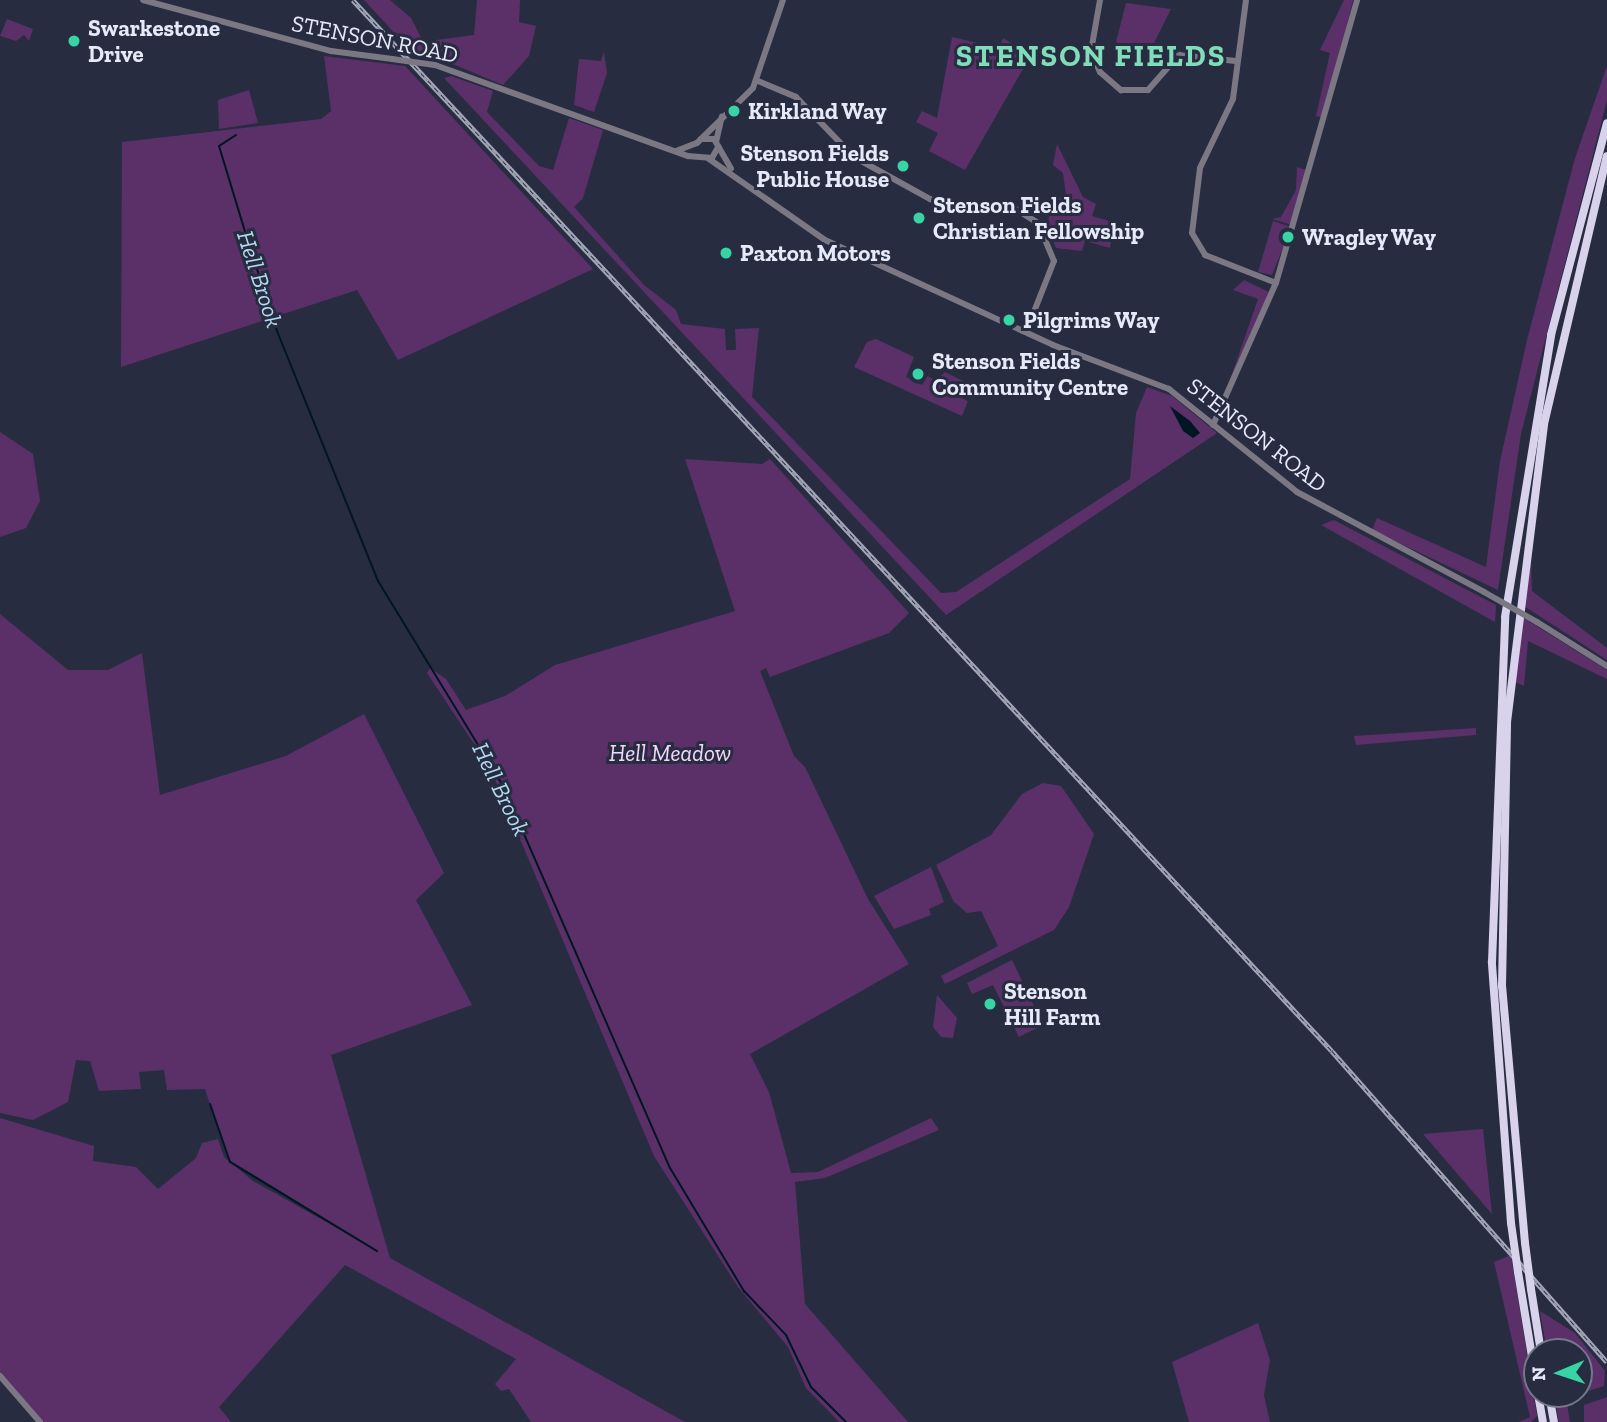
<!DOCTYPE html>
<html>
<head>
<meta charset="utf-8">
<style>
  body { margin:0 }
  #map { position:relative; width:1607px; height:1422px; overflow:hidden; background:#272c41; font-family:"Zilla Slab",serif }
  div>[style] { position:absolute }
  [style*='--x'] { left:calc(var(--x)*1px); top:calc(var(--y)*1px); width:calc(var(--w)*1px); rotate:calc(var(--a)*1deg) }
  .green>* { inset:0; background:#5b3068 }
  .water>* { inset:0; background:#001623 }
  .stream>* { height:2px; margin:-1px; padding:0 1px; transform-origin:1px; border-radius:1px; background:#001623 }
  .tertiary>* { height:6px; margin:-3px; padding:0 3px; transform-origin:3px; border-radius:3px; background:#7b7884 }
  .trunk>* { height:8px; margin:-4px; padding:0 4px; transform-origin:4px; border-radius:4px; background:#d8d2ec }
  .rail>* { height:4.5px; margin-top:-2.25px; transform-origin:0; background:repeating-linear-gradient(90deg,#272c41 0 5px,#a4a8b8 0 10px); box-sizing:border-box; border-block:2px solid #a4a8b8 }
  .tertiary-bridge>* { height:6px; margin:-3px; padding:0 3px; transform-origin:3px; border-radius:3px; background:#7b7884 }
  .trunk-bridge>* { height:8px; margin:-4px; padding:0 4px; transform-origin:4px; border-radius:4px; background:#d8d2ec }
  .dots>* { width:19px; height:19px; translate:-50% -50%; box-sizing:border-box; border:4px solid #272c41; border-radius:50% }
  span { translate:-50% -50%; white-space:nowrap; text-align:center; line-height:1.15; -webkit-text-stroke:6px #272c41; paint-order:stroke }
  .poi-label { font-size:23px; color:#e6eaf8; font-weight:700 }
  .left { translate:0 -50%; text-align:left }
  .right { translate:-100% -50%; text-align:right }
  .street-label { font-size:23px; color:#e6eaf8 }
  .park-label { font-size:23px; color:#f2d8fb; font-style:italic }
  .water-label { font-size:24px; color:#b2dbf2; font-style:italic }
  .district-label { font-size:30px; color:#81dcba; font-weight:700; letter-spacing:2px }
  .north { position:absolute; left:1523px; top:1338px; width:70px; height:70px; box-sizing:border-box; background:#272c41; border:2px solid #73788a; border-radius:50%; rotate:268deg; font-size:19px; font-weight:700; line-height:28px; text-align:center; color:#e6eaf8 }
  .north::after { content:''; display:block; margin:auto; width:24px; height:32px; background:#39d4a5; clip-path:polygon(50% 0,100% 100%,50% 72%,0 100%) }
</style>
</head>
<body>
<div id="map">
  <div class="green">
    <i style="clip-path:polygon(364px 0,390px 0,411px 18px,430px 55px,412px 52px)"></i>
    <i style="clip-path:polygon(477px 0,520px 0,519px 22px,536px 26px,529px 56px,503px 85px,431px 55px,436px 40px,474px 35px)"></i>
    <i style="clip-path:polygon(1344px 0,1353px 0,1324px 118px,1316px 116px,1330px 53px,1320px 50px)"></i>
    <i style="clip-path:polygon(1126px 3px,1171px 9px,1151px 49px,1141px 46px,1139px 54px,1116px 42px)"></i>
    <i style="clip-path:polygon(7px 19px,33px 29px,29px 41px,24px 35px,16px 41px,0 36px)"></i>
    <i style="clip-path:polygon(952px 37px,999px 48px,1003px 38px,1031px 55px,965px 170px,929px 151px,938px 133px,916px 122px,922px 111px,937px 118px)"></i>
    <i style="clip-path:polygon(604px 52px,607px 73px,594px 112px,574px 105px,579px 59px,601px 61px)"></i>
    <i style="clip-path:polygon(324px 56px,405px 66px,593px 269px,398px 360px,357px 290px,121px 367px,122px 142px,321px 119px,331px 111px)"></i>
    <i style="clip-path:polygon(1607px 66px,1607px 100px,1521px 434px,1498px 590px,1372px 530px,1377px 518px,1486px 567px,1500px 461px,1527px 340px,1575px 158px)"></i>
    <i style="clip-path:polygon(451px 76px,493px 91px,487px 112px,539px 166px,553px 170px,569px 118px,603px 130px,583px 198px,574px 207px,644px 285px,676px 310px,681px 324px,725px 329px,726px 350px,736px 350px,735px 329px,759px 328px,752px 397px,941px 593px,956px 592px,1130px 479px,1136px 413px,1147px 387px,1172px 396px,1217px 433px,946px 615px,444px 78px)"></i>
    <i style="clip-path:polygon(249px 90px,258px 123px,219px 129px,218px 100px)"></i>
    <i style="clip-path:polygon(1057px 144px,1083px 197px,1096px 204px,1092px 216px,1113px 222px,1110px 248px,1085px 241px,1082px 251px,1056px 248px,1047px 226px,1052px 203px,1066px 195px,1063px 173px,1053px 165px)"></i>
    <i style="clip-path:polygon(1297px 167px,1309px 171px,1292px 225px,1272px 219px,1281px 217px,1296px 190px)"></i>
    <i style="clip-path:polygon(1273px 221px,1291px 227px,1272px 275px,1258px 272px)"></i>
    <i style="clip-path:polygon(1244px 280px,1269px 292px,1220px 409px,1258px 299px,1233px 290px)"></i>
    <i style="clip-path:polygon(876px 339px,914px 357px,906px 377px,922px 385px,927px 376px,936px 380px,945px 372px,971px 385px,969px 397px,961px 398px,968px 401px,962px 416px,854px 367px,867px 342px)"></i>
    <i style="clip-path:polygon(0 432px,33px 454px,40px 501px,26px 528px,0 537px)"></i>
    <i style="clip-path:polygon(685px 459px,762px 464px,770px 459px,909px 613px,889px 633px,770px 677px,766px 668px,760px 671px,794px 756px,805px 767px,868px 899px,909px 964px,750px 1054px,769px 1092px,791px 1173px,818px 1172px,931px 1118px,939px 1130px,825px 1178px,795px 1182px,805px 1304px,908px 1422px,839px 1422px,806px 1388px,788px 1347px,738px 1287px,654px 1156px,490px 768px,427px 673px,430px 668px,446px 679px,466px 710px,505px 696px,555px 665px,735px 611px)"></i>
    <i style="clip-path:polygon(1334px 520px,1496px 605px,1495px 622px,1321px 525px)"></i>
    <i style="clip-path:polygon(1531px 553px,1532px 591px,1607px 648px,1607px 660px,1524px 606px)"></i>
    <i style="clip-path:polygon(0 614px,68px 670px,108px 670px,142px 653px,160px 795px,286px 756px,364px 714px,444px 873px,416px 900px,472px 1005px,331px 1055px,390px 1258px,685px 1422px,531px 1422px,509px 1389px,501px 1391px,495px 1384px,516px 1359px,345px 1265px,219px 1407px,231px 1422px,40px 1422px,0 1377px,0 1118px,94px 1146px,93px 1161px,136px 1167px,158px 1189px,196px 1158px,202px 1143px,218px 1139px,224px 1157px,253px 1181px,378px 1251px,228px 1159px,205px 1089px,167px 1090px,164px 1070px,139px 1072px,141px 1089px,99px 1091px,90px 1061px,76px 1060px,68px 1102px,33px 1120px,0 1113px)"></i>
    <i style="clip-path:polygon(1522px 617px,1607px 670px,1607px 679px,1528px 641px,1524px 686px,1515px 682px)"></i>
    <i style="clip-path:polygon(1476px 728px,1476px 735px,1356px 745px,1354px 736px)"></i>
    <i style="clip-path:polygon(1043px 783px,1061px 786px,1094px 834px,1069px 907px,1054px 930px,945px 984px,941px 976px,998px 946px,981px 911px,967px 913px,954px 902px,936px 865px,991px 835px,1022px 794px)"></i>
    <i style="clip-path:polygon(931px 867px,944px 902px,929px 909px,931px 915px,894px 929px,874px 896px)"></i>
    <i style="clip-path:polygon(1012px 960px,1043px 1025px,1019px 1037px,993px 985px,972px 994px,967px 983px)"></i>
    <i style="clip-path:polygon(937px 995px,957px 1018px,953px 1038px,941px 1037px,933px 1027px)"></i>
    <i style="clip-path:polygon(1483px 1129px,1492px 1214px,1423px 1134px)"></i>
    <i style="clip-path:polygon(1511px 1255px,1537px 1416px,1531px 1422px,1519px 1422px,1530px 1417px,1494px 1262px)"></i>
    <i style="clip-path:polygon(1540px 1311px,1575px 1333px,1605px 1371px,1604px 1386px,1579px 1394px,1579px 1352px,1547px 1352px)"></i>
    <i style="clip-path:polygon(1258px 1323px,1270px 1360px,1264px 1395px,1270px 1422px,1189px 1422px,1172px 1362px)"></i>
    <i style="clip-path:polygon(1554px 1394px,1579px 1394px,1566px 1398px,1570px 1422px,1559px 1422px)"></i>
    <i style="clip-path:polygon(1607px 1397px,1607px 1422px,1584px 1422px,1584px 1405px)"></i>
  </div>
  <div class="water">
    <i style="clip-path:polygon(1170px 406px,1190px 421px,1200px 433px,1193px 438px,1183px 431px)"></i>
  </div>
  <div class="stream">
    <i style="--x:236;--y:135;--w:20;--a:147"></i>
    <i style="--x:219;--y:146;--w:96;--a:73.1"></i>
    <i style="--x:247;--y:238;--w:98;--a:72.1"></i>
    <i style="--x:277;--y:331;--w:270;--a:68"></i>
    <i style="--x:378;--y:581;--w:240;--a:58.6"></i>
    <i style="--x:503;--y:786;--w:417;--a:66.4"></i>
    <i style="--x:670;--y:1168;--w:144;--a:59"></i>
    <i style="--x:744;--y:1291;--w:61;--a:46.3"></i>
    <i style="--x:786;--y:1335;--w:58;--a:64.3"></i>
    <i style="--x:811;--y:1387;--w:49;--a:45"></i>
    <i style="--x:210;--y:1104;--w:61;--a:71"></i>
    <i style="--x:230;--y:1162;--w:172;--a:31.2"></i>
  </div>
  <div class="tertiary">
    <i style="--x:143;--y:0;--w:195;--a:15.2"></i>
    <i style="--x:331;--y:51;--w:62;--a:7.5"></i>
    <i style="--x:1100;--y:0;--w:52;--a:100"></i>
    <i style="--x:1091;--y:51;--w:23;--a:67"></i>
    <i style="--x:1100;--y:72;--w:28;--a:41"></i>
    <i style="--x:1121;--y:90;--w:27;--a:0"></i>
    <i style="--x:1148;--y:90;--w:47;--a:-48.5"></i>
    <i style="--x:1179;--y:55;--w:57;--a:6"></i>
    <i style="--x:1246;--y:0;--w:100;--a:97.5"></i>
    <i style="--x:1233;--y:99;--w:76;--a:115.6"></i>
    <i style="--x:1200;--y:168;--w:65;--a:97"></i>
    <i style="--x:1192;--y:233;--w:26;--a:59"></i>
    <i style="--x:1205;--y:255;--w:76;--a:21.5"></i>
    <i style="--x:435;--y:65;--w:269;--a:19.8"></i>
    <i style="--x:688;--y:156;--w:24;--a:5"></i>
    <i style="--x:712;--y:158;--w:13;--a:-61"></i>
    <i style="--x:758;--y:81;--w:41;--a:22.8"></i>
    <i style="--x:796;--y:97;--w:83;--a:46"></i>
    <i style="--x:854;--y:157;--w:87;--a:28.9"></i>
    <i style="--x:930;--y:199;--w:36;--a:18"></i>
    <i style="--x:964;--y:210;--w:50;--a:-2.3"></i>
    <i style="--x:1014;--y:208;--w:28;--a:32"></i>
    <i style="--x:1038;--y:223;--w:41;--a:67.2"></i>
    <i style="--x:1054;--y:261;--w:76;--a:111.5"></i>
    <i style="--x:701;--y:139;--w:13;--a:0"></i>
    <i style="--x:714;--y:139;--w:34;--a:60"></i>
    <i style="--x:716;--y:142;--w:26;--a:-77"></i>
    <i style="--x:676;--y:151;--w:22;--a:-21"></i>
    <i style="--x:697;--y:143;--w:78;--a:-44.5"></i>
    <i style="--x:753;--y:88;--w:93;--a:-71.2"></i>
    <i style="--x:709;--y:159;--w:141;--a:34.9"></i>
    <i style="--x:825;--y:240;--w:251;--a:24.7"></i>
    <i style="--x:1053;--y:345;--w:124;--a:20.8"></i>
    <i style="--x:1169;--y:389;--w:164;--a:38.8"></i>
    <i style="--x:1297;--y:492;--w:212;--a:28.1"></i>
    <i style="--x:1213;--y:425;--w:155;--a:-66.1"></i>
    <i style="--x:1276;--y:283;--w:294;--a:-74"></i>
    <i style="--x:1537;--y:622;--w:83;--a:32.2"></i>
    <i style="--x:0;--y:1376;--w:61;--a:49"></i>
  </div>
  <div class="trunk">
    <i style="--x:1511;--y:1223;--w:262;--a:-94.2"></i>
    <i style="--x:1492;--y:962;--w:345;--a:-87.8"></i>
    <i style="--x:1505;--y:617;--w:286;--a:-80.7"></i>
    <i style="--x:1551;--y:335;--w:219;--a:-75.2"></i>
    <i style="--x:1525;--y:1243;--w:258;--a:-95.1"></i>
    <i style="--x:1502;--y:986;--w:264;--a:-88.9"></i>
    <i style="--x:1507;--y:722;--w:300;--a:-82.9"></i>
    <i style="--x:1544;--y:424;--w:275;--a:-76.8"></i>
    <i style="--x:1518;--y:1272;--w:117;--a:80.6"></i>
    <i style="--x:1531;--y:1289;--w:64;--a:81"></i>
    <i style="--x:1538;--y:1394;--w:28;--a:80"></i>
    <i style="--x:1549;--y:1394;--w:28;--a:80"></i>
  </div>
  <div class="rail">
    <i style="--x:353;--y:0;--w:1436;--a:47.03"></i>
    <i style="--x:1332;--y:1051;--w:415;--a:48.5"></i>
  </div>
  <div class="tertiary-bridge">
    <i style="--x:392;--y:59;--w:43;--a:7.9"></i>
    <i style="--x:1484;--y:592;--w:61;--a:29.5"></i>
  </div>
  <div class="trunk-bridge">
    <i style="--x:1511;--y:1223;--w:49;--a:81.9"></i>
    <i style="--x:1525;--y:1243;--w:46;--a:82.6"></i>
  </div>
  <div class="dots">
    <i style="left:74px;top:41px;background:#39d4a5"></i>
    <i style="left:734px;top:111px;background:#39d4a5"></i>
    <i style="left:903px;top:166px;background:#39d4a5"></i>
    <i style="left:919px;top:218px;background:#39d4a5"></i>
    <i style="left:1288px;top:237px;background:#39d4a5"></i>
    <i style="left:726px;top:253px;background:#39d4a5"></i>
    <i style="left:1009px;top:320px;background:#39d4a5"></i>
    <i style="left:918px;top:374px;background:#39d4a5"></i>
    <i style="left:990px;top:1004px;background:#39d4a5"></i>
  </div>
  <div class="poi-label">
    <span class="left" style="left:88px;top:41px">Swarkestone<br>Drive</span>
    <span class="left" style="left:748px;top:111px">Kirkland Way</span>
    <span class="right" style="left:889px;top:166px">Stenson Fields<br>Public House</span>
    <span class="left" style="left:933px;top:218px">Stenson Fields<br>Christian Fellowship</span>
    <span class="left" style="left:1302px;top:237px">Wragley Way</span>
    <span class="left" style="left:740px;top:253px">Paxton Motors</span>
    <span class="left" style="left:1023px;top:320px">Pilgrims Way</span>
    <span class="left" style="left:932px;top:374px">Stenson Fields<br>Community Centre</span>
    <span class="left" style="left:1004px;top:1004px">Stenson<br>Hill Farm</span>
  </div>
  <div class="street-label">
    <span style="left:375px;top:39px;rotate:11deg">STENSON ROAD</span>
    <span style="left:1257px;top:435px;rotate:38deg">STENSON ROAD</span>
  </div>
  <div class="park-label">
    <span style="left:670px;top:753px">Hell Meadow</span>
  </div>
  <div class="water-label">
    <span style="left:260px;top:279px;rotate:72deg">Hell Brook</span>
    <span style="left:501px;top:789px;rotate:64deg">Hell Brook</span>
  </div>
  <div class="district-label">
    <span style="left:1091px;top:56px">STENSON FIELDS</span>
  </div>
  <div class="north">N</div>
</div>
</body>
</html>
